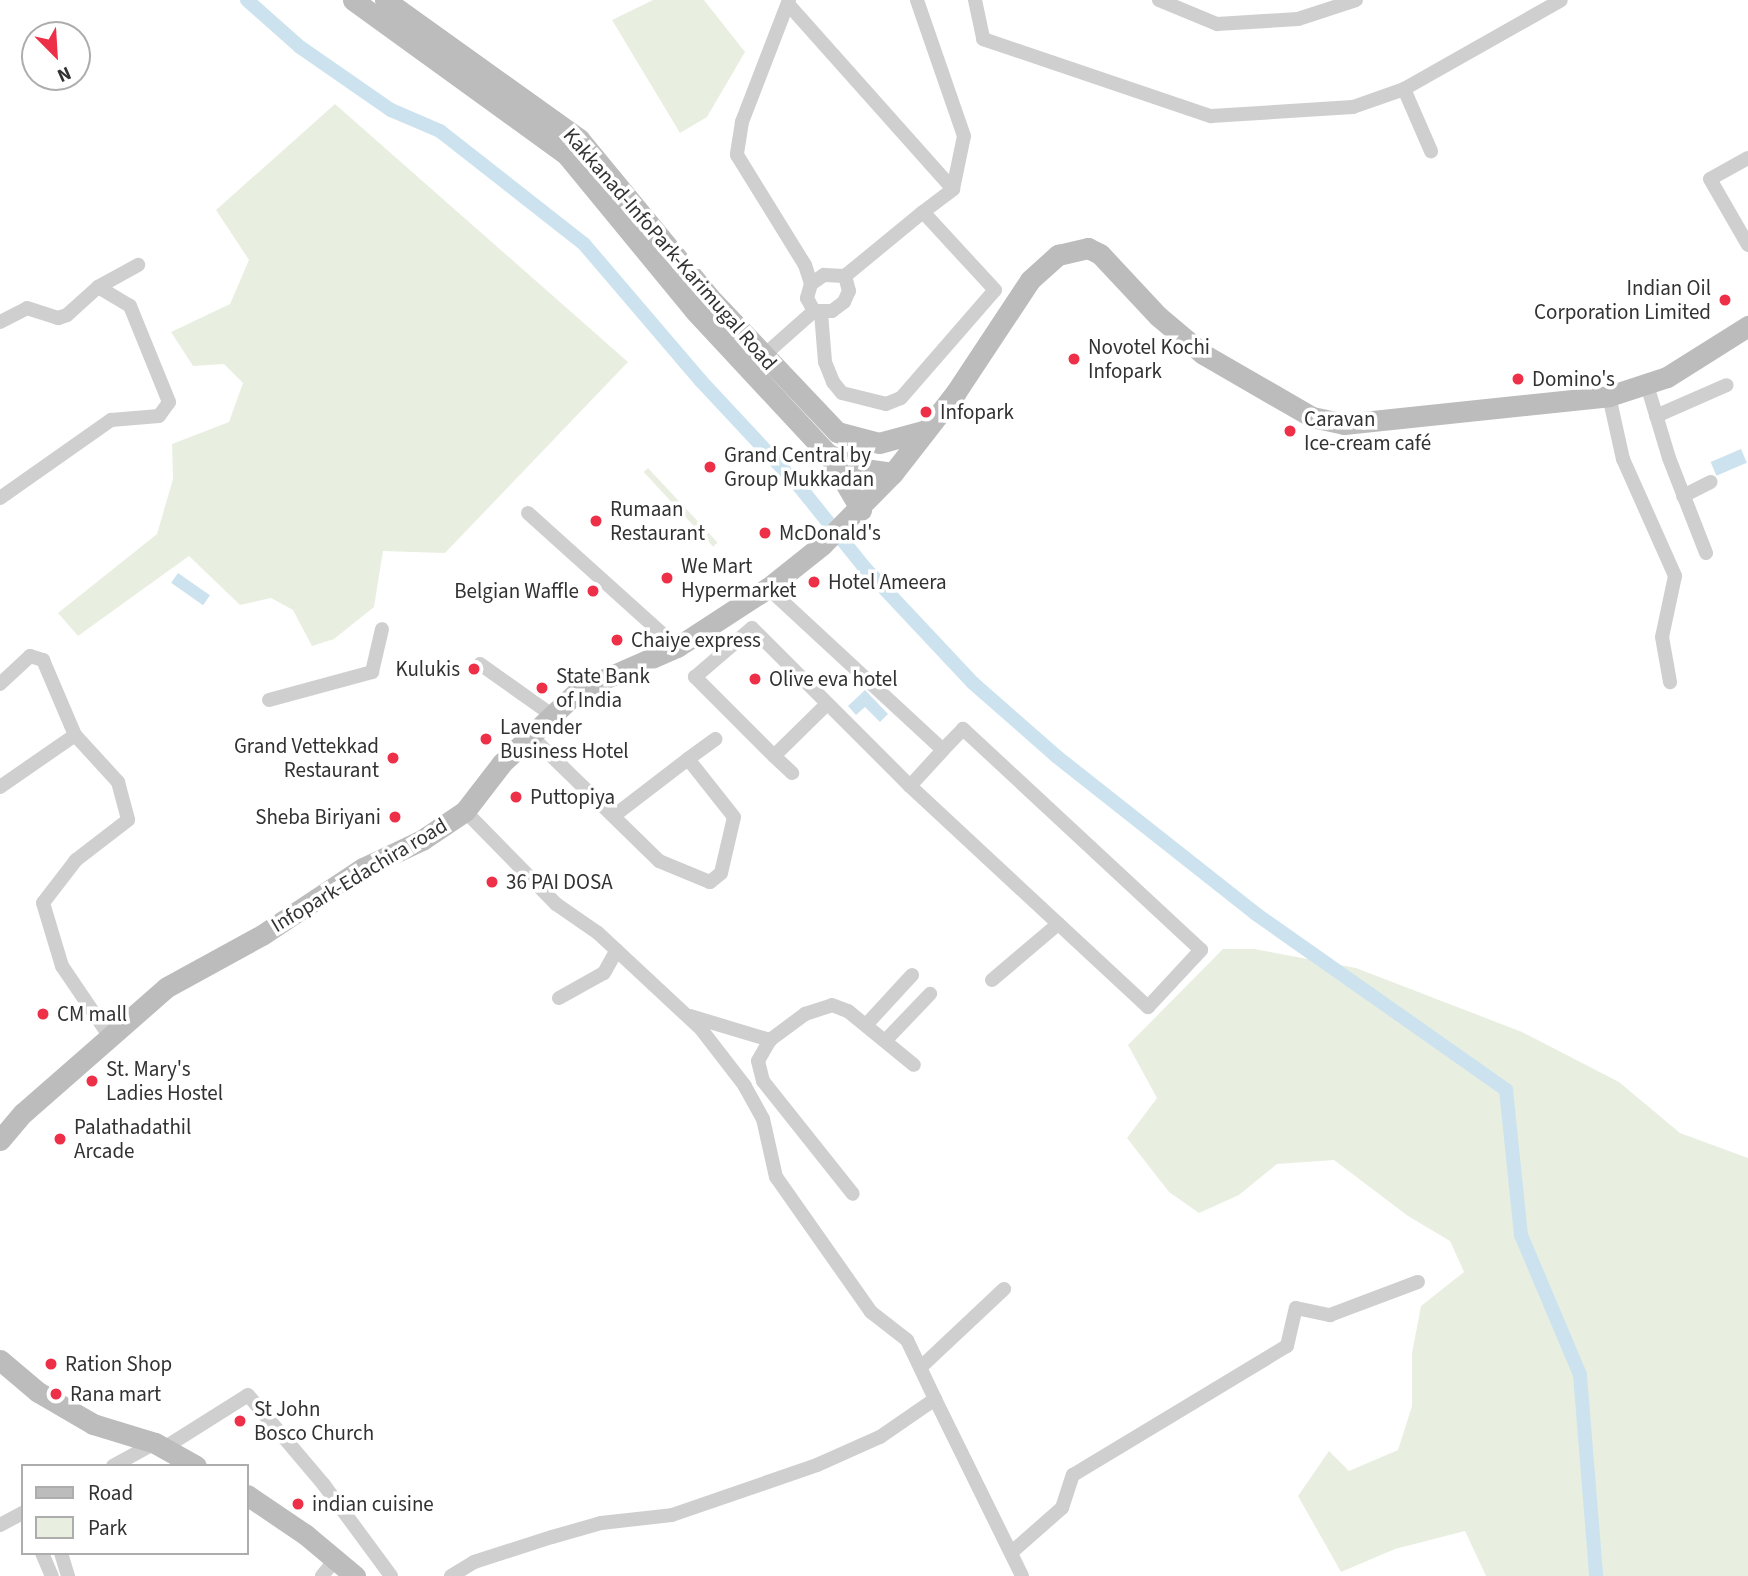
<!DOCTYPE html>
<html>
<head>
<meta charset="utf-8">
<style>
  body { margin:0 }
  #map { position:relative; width:1748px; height:1576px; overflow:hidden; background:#fff; font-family:"Source Sans 3",sans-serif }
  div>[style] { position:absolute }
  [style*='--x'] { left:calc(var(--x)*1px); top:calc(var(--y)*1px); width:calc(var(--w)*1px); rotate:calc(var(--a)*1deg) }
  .green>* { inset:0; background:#e9efe0; transform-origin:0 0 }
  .water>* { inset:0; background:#cce3ef; transform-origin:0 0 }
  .canal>* { height:14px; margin:-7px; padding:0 7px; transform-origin:7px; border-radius:7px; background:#cce3ef }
  .street>* { height:14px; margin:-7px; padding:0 7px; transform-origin:7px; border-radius:7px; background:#cfcfcf }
  .secondary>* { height:21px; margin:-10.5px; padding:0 10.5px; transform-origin:10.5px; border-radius:10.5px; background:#bcbcbc }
  .dots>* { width:19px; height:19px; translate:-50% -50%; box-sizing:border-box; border:4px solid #fff; border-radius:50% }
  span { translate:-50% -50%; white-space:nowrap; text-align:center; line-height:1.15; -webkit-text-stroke:7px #fff; paint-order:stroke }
  .street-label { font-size:21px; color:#323232 }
  .poi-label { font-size:21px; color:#323232 }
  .right { translate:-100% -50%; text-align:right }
  .left { translate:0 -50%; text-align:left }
  .legend { position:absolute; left:21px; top:1464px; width:228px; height:91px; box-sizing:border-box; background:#fff; border:2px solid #adadad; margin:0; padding:9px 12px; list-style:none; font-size:21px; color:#323232 }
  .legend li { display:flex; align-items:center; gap:14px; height:35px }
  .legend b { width:35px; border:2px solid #adadad }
  .north { position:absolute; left:21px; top:21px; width:70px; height:70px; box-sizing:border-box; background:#fff; border:2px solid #adadad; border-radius:50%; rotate:156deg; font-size:19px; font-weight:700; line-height:28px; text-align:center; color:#323232 }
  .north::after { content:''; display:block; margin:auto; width:24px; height:32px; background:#ed2f47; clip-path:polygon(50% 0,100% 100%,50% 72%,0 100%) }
</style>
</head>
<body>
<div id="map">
  <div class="green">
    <i style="clip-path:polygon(653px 0,704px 0,745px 52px,707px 117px,680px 133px,612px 20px)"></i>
    <i style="clip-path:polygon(335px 104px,628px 362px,445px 553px,383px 551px,374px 607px,334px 639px,312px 646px,293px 610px,271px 598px,240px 605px,189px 556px,78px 636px,58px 613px,157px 534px,173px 479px,172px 444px,229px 422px,243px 383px,224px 364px,193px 366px,171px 332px,230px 304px,249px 260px,216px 210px)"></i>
    <i style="left:648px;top:468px;width:102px;height:6px;rotate:47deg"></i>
    <i style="clip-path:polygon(1223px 949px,1254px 949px,1356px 968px,1522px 1032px,1619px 1082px,1680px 1133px,1748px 1158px,1748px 1576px,1486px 1576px,1465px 1531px,1395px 1549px,1341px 1572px,1298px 1496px,1329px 1451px,1349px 1471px,1398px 1450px,1412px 1406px,1412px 1353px,1421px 1306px,1464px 1272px,1450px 1241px,1408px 1216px,1334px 1160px,1277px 1164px,1239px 1195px,1199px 1213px,1169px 1192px,1127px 1138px,1157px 1098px,1128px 1045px)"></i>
  </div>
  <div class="water">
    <i style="left:1741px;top:449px;width:15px;height:33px;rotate:67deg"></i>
    <i style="left:178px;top:573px;width:39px;height:12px;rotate:35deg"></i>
    <i style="clip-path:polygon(865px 690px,888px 714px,880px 722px,865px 707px,856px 715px,848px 706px)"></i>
  </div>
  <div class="canal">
    <i style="--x:247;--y:0;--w:71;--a:41.6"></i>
    <i style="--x:300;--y:47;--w:111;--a:34.7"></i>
    <i style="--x:391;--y:110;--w:53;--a:23.2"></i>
    <i style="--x:440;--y:131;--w:183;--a:38.1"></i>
    <i style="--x:584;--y:244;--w:180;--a:49.5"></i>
    <i style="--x:701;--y:381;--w:144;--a:47"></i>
    <i style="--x:799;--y:486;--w:105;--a:51.2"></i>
    <i style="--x:865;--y:568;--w:158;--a:46.8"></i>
    <i style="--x:973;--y:683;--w:111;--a:41.3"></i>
    <i style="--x:1056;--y:756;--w:255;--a:38.3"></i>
    <i style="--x:1256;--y:914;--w:306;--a:35.1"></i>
    <i style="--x:1506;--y:1090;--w:146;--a:84.1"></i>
    <i style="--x:1521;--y:1235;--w:152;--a:67.1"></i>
    <i style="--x:1580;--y:1375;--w:202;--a:85.4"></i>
  </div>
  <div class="street">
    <i style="--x:789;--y:0;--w:131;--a:111.1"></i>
    <i style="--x:742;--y:122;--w:33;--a:99"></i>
    <i style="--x:737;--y:155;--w:129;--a:58.3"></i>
    <i style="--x:805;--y:265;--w:20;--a:72"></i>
    <i style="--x:811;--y:284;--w:15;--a:106"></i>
    <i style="--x:807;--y:298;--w:15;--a:62"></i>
    <i style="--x:814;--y:311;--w:18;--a:0"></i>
    <i style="--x:832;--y:311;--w:15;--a:-37"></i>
    <i style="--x:844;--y:302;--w:12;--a:-66"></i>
    <i style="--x:849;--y:291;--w:16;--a:-105"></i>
    <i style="--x:845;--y:276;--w:101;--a:-39.4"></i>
    <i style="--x:975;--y:0;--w:40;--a:78"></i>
    <i style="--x:983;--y:39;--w:241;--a:18.7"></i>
    <i style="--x:1211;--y:116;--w:142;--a:-3.6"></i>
    <i style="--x:1353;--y:107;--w:54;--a:-19.4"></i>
    <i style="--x:1404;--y:89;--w:180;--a:-29.5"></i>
    <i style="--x:1159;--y:0;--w:63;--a:22.5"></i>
    <i style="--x:1217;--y:24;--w:81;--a:-3.5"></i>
    <i style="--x:1298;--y:19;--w:61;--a:-18.1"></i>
    <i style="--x:788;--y:4;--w:248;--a:48.3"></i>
    <i style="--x:1404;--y:89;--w:68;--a:66.5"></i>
    <i style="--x:1748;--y:158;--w:43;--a:151.1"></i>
    <i style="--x:1710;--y:179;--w:76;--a:60.1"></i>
    <i style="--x:811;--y:284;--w:16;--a:-35"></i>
    <i style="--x:824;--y:275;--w:21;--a:3"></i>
    <i style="--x:821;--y:313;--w:49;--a:85.3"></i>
    <i style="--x:825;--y:362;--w:22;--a:68"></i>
    <i style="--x:833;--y:382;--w:14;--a:51"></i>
    <i style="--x:842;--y:393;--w:45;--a:14"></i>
    <i style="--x:886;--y:404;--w:16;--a:-22"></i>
    <i style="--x:901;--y:398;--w:143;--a:-49"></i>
    <i style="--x:995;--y:290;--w:106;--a:-132.7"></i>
    <i style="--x:923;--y:212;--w:38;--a:-37"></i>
    <i style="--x:953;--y:189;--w:54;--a:-78.3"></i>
    <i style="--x:964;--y:136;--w:144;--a:-109.1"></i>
    <i style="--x:0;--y:322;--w:30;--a:-27"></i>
    <i style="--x:27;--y:308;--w:33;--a:18"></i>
    <i style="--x:58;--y:318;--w:9;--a:-18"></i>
    <i style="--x:67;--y:315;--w:42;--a:-42.1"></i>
    <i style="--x:98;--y:287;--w:46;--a:-28.8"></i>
    <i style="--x:762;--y:357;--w:69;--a:-41.5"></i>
    <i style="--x:1647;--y:385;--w:76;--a:73.2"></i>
    <i style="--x:1669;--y:458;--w:102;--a:68.7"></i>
    <i style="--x:1609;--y:396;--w:65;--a:77.5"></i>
    <i style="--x:1623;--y:459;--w:128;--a:66"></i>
    <i style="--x:1675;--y:576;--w:62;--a:102"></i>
    <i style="--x:1662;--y:637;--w:46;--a:79.9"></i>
    <i style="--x:1656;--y:416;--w:77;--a:-23.6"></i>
    <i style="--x:1683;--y:496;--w:31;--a:-27"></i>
    <i style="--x:0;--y:498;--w:136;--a:-35.1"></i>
    <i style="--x:111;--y:420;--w:48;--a:-4.8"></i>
    <i style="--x:159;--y:416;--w:17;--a:-54"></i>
    <i style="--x:169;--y:402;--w:104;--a:-112.1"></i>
    <i style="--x:130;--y:306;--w:37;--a:-149"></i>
    <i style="--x:528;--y:513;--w:200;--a:42"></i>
    <i style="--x:768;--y:588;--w:238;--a:42.8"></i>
    <i style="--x:943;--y:750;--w:49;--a:132.5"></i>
    <i style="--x:910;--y:786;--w:325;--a:42.9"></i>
    <i style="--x:1148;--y:1007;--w:78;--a:-47.1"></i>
    <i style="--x:1201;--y:950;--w:325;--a:-137.1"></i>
    <i style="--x:963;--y:729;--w:29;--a:134"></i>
    <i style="--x:480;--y:664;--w:88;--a:35.3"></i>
    <i style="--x:0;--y:684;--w:41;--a:-43"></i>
    <i style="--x:30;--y:656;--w:14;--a:17"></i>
    <i style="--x:43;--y:660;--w:82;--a:66.9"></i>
    <i style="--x:75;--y:735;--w:64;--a:47.5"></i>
    <i style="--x:118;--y:782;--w:39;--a:75"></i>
    <i style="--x:128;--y:820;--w:66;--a:142.4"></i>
    <i style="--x:76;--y:860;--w:54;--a:127.5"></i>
    <i style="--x:43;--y:903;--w:66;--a:73.2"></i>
    <i style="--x:62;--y:966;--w:86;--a:55.9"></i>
    <i style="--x:269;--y:700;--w:107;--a:-15.2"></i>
    <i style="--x:372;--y:672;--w:44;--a:-76.9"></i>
    <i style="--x:827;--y:704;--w:74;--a:135.5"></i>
    <i style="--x:774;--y:756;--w:112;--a:-135"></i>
    <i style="--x:695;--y:677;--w:75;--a:-40.7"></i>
    <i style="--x:752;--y:628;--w:223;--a:45"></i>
    <i style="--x:531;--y:736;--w:179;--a:44.3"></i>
    <i style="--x:659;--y:861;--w:55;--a:22.4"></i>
    <i style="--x:710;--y:882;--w:14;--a:-39"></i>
    <i style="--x:721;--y:873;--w:57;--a:-76.9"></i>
    <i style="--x:734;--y:817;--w:74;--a:-128.4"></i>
    <i style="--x:688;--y:759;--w:92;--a:142.5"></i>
    <i style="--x:774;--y:756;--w:25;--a:43"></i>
    <i style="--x:688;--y:759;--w:34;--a:-36"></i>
    <i style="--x:0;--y:787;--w:91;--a:-34.7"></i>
    <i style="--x:992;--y:980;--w:87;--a:-40.3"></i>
    <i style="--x:559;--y:998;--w:51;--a:-29.1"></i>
    <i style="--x:604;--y:973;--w:26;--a:-61"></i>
    <i style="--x:690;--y:1016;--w:84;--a:16.7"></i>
    <i style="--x:770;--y:1040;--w:24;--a:120"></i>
    <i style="--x:758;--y:1061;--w:21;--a:76"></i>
    <i style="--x:763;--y:1081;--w:144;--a:51.5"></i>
    <i style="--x:866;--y:1025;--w:68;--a:-47.4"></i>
    <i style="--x:770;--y:1040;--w:44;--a:-36.6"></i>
    <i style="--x:805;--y:1014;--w:28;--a:-18"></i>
    <i style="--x:832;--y:1005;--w:17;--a:21"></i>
    <i style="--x:848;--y:1011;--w:85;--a:39.3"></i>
    <i style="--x:886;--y:1040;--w:64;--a:-46.3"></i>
    <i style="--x:921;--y:1367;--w:114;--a:-43.2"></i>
    <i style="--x:935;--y:1399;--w:197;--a:63.8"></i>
    <i style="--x:164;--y:1448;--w:99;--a:-32.2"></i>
    <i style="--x:248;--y:1395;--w:118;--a:49.8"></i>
    <i style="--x:324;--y:1485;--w:113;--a:53.6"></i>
    <i style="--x:113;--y:1466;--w:48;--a:-28.7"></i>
    <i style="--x:0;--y:1525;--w:26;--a:-28"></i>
    <i style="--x:1013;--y:1551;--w:65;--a:-41.3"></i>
    <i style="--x:1062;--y:1508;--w:35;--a:-72"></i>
    <i style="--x:1073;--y:1475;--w:250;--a:-31.1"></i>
    <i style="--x:1287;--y:1346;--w:39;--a:-77"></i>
    <i style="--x:1296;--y:1308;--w:35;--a:12"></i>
    <i style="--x:1330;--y:1315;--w:94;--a:-20.6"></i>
    <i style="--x:42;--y:1553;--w:25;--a:67"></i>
    <i style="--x:61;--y:1553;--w:24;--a:73"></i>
    <i style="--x:322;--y:1576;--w:21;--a:-51"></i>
    <i style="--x:451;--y:1576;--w:27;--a:-31"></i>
    <i style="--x:474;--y:1562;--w:82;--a:-17.8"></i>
    <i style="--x:552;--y:1537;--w:51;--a:-15.9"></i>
    <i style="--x:601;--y:1523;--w:71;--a:-6.4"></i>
    <i style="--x:672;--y:1515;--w:153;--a:-19"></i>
    <i style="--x:817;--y:1465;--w:69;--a:-24"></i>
    <i style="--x:880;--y:1437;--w:67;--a:-34.6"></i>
    <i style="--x:935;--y:1399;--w:65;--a:-115.4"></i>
    <i style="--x:907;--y:1340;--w:46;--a:-142.1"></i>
    <i style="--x:871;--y:1312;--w:165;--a:-125.1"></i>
    <i style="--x:776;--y:1177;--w:59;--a:-102.6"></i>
    <i style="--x:763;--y:1119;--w:38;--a:-119"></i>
    <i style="--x:745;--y:1086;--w:72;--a:-127.7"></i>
    <i style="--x:701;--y:1029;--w:141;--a:-137"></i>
    <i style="--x:598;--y:933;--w:51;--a:-145.4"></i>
    <i style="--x:556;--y:904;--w:130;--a:-134.4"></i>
  </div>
  <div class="secondary">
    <i style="--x:353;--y:0;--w:263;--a:35.9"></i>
    <i style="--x:566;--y:154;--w:203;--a:50.6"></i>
    <i style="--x:695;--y:311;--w:195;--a:47.1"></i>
    <i style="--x:828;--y:454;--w:32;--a:26"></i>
    <i style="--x:857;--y:468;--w:36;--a:8"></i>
    <i style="--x:385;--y:0;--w:239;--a:35.6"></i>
    <i style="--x:579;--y:139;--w:206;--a:50.5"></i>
    <i style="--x:710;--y:298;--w:185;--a:46.5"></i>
    <i style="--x:837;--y:432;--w:43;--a:14.7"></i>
    <i style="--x:879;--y:443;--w:46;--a:-15.3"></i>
    <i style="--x:828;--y:454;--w:65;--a:59.5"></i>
    <i style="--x:0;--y:1140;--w:35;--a:-50"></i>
    <i style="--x:23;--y:1113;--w:191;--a:-41.2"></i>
    <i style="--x:167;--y:987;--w:108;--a:-28.7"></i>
    <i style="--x:262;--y:935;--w:121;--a:-33.6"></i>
    <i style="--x:363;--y:868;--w:65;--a:-25.4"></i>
    <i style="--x:422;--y:840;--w:52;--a:-34"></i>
    <i style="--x:465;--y:811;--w:61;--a:-52.4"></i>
    <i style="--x:502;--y:763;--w:106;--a:-43.5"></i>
    <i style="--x:579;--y:690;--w:107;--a:-23.7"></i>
    <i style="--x:677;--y:647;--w:108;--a:-33"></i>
    <i style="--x:768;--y:588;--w:69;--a:-38.5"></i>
    <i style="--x:822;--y:545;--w:101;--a:-45.4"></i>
    <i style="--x:893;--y:473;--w:103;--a:-52.1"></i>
    <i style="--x:956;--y:392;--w:134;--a:-56.5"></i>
    <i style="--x:1030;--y:280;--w:38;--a:-42"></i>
    <i style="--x:1058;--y:255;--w:31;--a:-13"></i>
    <i style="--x:1088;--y:248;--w:13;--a:27"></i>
    <i style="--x:1100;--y:254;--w:85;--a:46.9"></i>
    <i style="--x:1158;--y:316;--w:59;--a:40.2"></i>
    <i style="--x:1203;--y:354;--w:126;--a:30"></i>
    <i style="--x:1312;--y:417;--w:33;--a:12"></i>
    <i style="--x:1344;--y:424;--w:266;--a:-6"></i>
    <i style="--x:1609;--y:396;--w:61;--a:-18.1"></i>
    <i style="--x:1667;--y:377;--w:96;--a:-32.2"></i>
    <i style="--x:0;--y:1360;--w:50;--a:40.1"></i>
    <i style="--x:38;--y:1392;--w:64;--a:30.2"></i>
    <i style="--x:93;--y:1424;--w:65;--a:17"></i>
    <i style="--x:155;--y:1443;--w:47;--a:29.3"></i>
    <i style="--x:247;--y:1495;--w:71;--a:34.1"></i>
    <i style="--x:306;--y:1535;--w:64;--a:39.9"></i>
  </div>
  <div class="dots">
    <i style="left:1725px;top:300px;background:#ed2f47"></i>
    <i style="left:1074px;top:359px;background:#ed2f47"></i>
    <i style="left:1518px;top:379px;background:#ed2f47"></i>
    <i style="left:926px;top:412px;background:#ed2f47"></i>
    <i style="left:1290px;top:431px;background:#ed2f47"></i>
    <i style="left:710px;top:467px;background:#ed2f47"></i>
    <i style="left:596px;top:521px;background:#ed2f47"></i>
    <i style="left:765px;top:533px;background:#ed2f47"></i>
    <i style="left:667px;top:578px;background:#ed2f47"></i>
    <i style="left:814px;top:582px;background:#ed2f47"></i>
    <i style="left:593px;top:591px;background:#ed2f47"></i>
    <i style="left:617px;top:640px;background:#ed2f47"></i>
    <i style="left:474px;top:669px;background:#ed2f47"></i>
    <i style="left:755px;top:679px;background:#ed2f47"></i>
    <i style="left:542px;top:688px;background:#ed2f47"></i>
    <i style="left:486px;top:739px;background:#ed2f47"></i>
    <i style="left:393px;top:758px;background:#ed2f47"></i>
    <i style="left:516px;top:797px;background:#ed2f47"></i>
    <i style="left:395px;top:817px;background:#ed2f47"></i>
    <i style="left:492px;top:882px;background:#ed2f47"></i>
    <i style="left:43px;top:1014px;background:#ed2f47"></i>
    <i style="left:92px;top:1081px;background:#ed2f47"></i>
    <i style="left:60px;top:1139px;background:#ed2f47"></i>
    <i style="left:51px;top:1364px;background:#ed2f47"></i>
    <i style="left:56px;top:1394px;background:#ed2f47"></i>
    <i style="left:240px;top:1421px;background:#ed2f47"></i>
    <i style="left:298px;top:1504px;background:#ed2f47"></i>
  </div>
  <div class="street-label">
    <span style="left:670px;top:249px;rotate:49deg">Kakkanad-InfoPark-Karimugal Road</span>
    <span style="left:359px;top:875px;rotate:-31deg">Infopark-Edachira road</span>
  </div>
  <div class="poi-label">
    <span class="right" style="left:1711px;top:300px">Indian Oil<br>Corporation Limited</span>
    <span class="left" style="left:1088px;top:359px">Novotel Kochi<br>Infopark</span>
    <span class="left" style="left:1532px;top:379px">Domino's</span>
    <span class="left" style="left:940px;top:412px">Infopark</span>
    <span class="left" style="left:1304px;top:431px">Caravan<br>Ice-cream café</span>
    <span class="left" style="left:724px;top:467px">Grand Central by<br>Group Mukkadan</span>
    <span class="left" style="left:610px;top:521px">Rumaan<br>Restaurant</span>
    <span class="left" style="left:779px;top:533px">McDonald's</span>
    <span class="left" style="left:681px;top:578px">We Mart<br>Hypermarket</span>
    <span class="left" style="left:828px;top:582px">Hotel Ameera</span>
    <span class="right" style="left:579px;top:591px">Belgian Waffle</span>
    <span class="left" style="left:631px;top:640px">Chaiye express</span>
    <span class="right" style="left:460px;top:669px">Kulukis</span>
    <span class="left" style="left:556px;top:688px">State Bank<br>of India</span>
    <span class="left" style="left:769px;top:679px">Olive eva hotel</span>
    <span class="left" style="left:500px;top:739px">Lavender<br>Business Hotel</span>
    <span class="right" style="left:379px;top:758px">Grand Vettekkad<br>Restaurant</span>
    <span class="left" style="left:530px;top:797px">Puttopiya</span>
    <span class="right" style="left:381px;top:817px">Sheba Biriyani</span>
    <span class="left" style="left:506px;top:882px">36 PAI DOSA</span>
    <span class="left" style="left:57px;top:1014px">CM mall</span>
    <span class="left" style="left:106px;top:1081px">St. Mary's<br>Ladies Hostel</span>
    <span class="left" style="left:74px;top:1139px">Palathadathil<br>Arcade</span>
    <span class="left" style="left:65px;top:1364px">Ration Shop</span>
    <span class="left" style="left:70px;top:1394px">Rana mart</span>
    <span class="left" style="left:254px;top:1421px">St John<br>Bosco Church</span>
    <span class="left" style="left:312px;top:1504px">indian cuisine</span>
  </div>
  <ul class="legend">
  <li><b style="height:9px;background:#bcbcbc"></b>Road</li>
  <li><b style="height:19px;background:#e9efe0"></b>Park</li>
  </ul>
  <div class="north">N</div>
</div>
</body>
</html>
